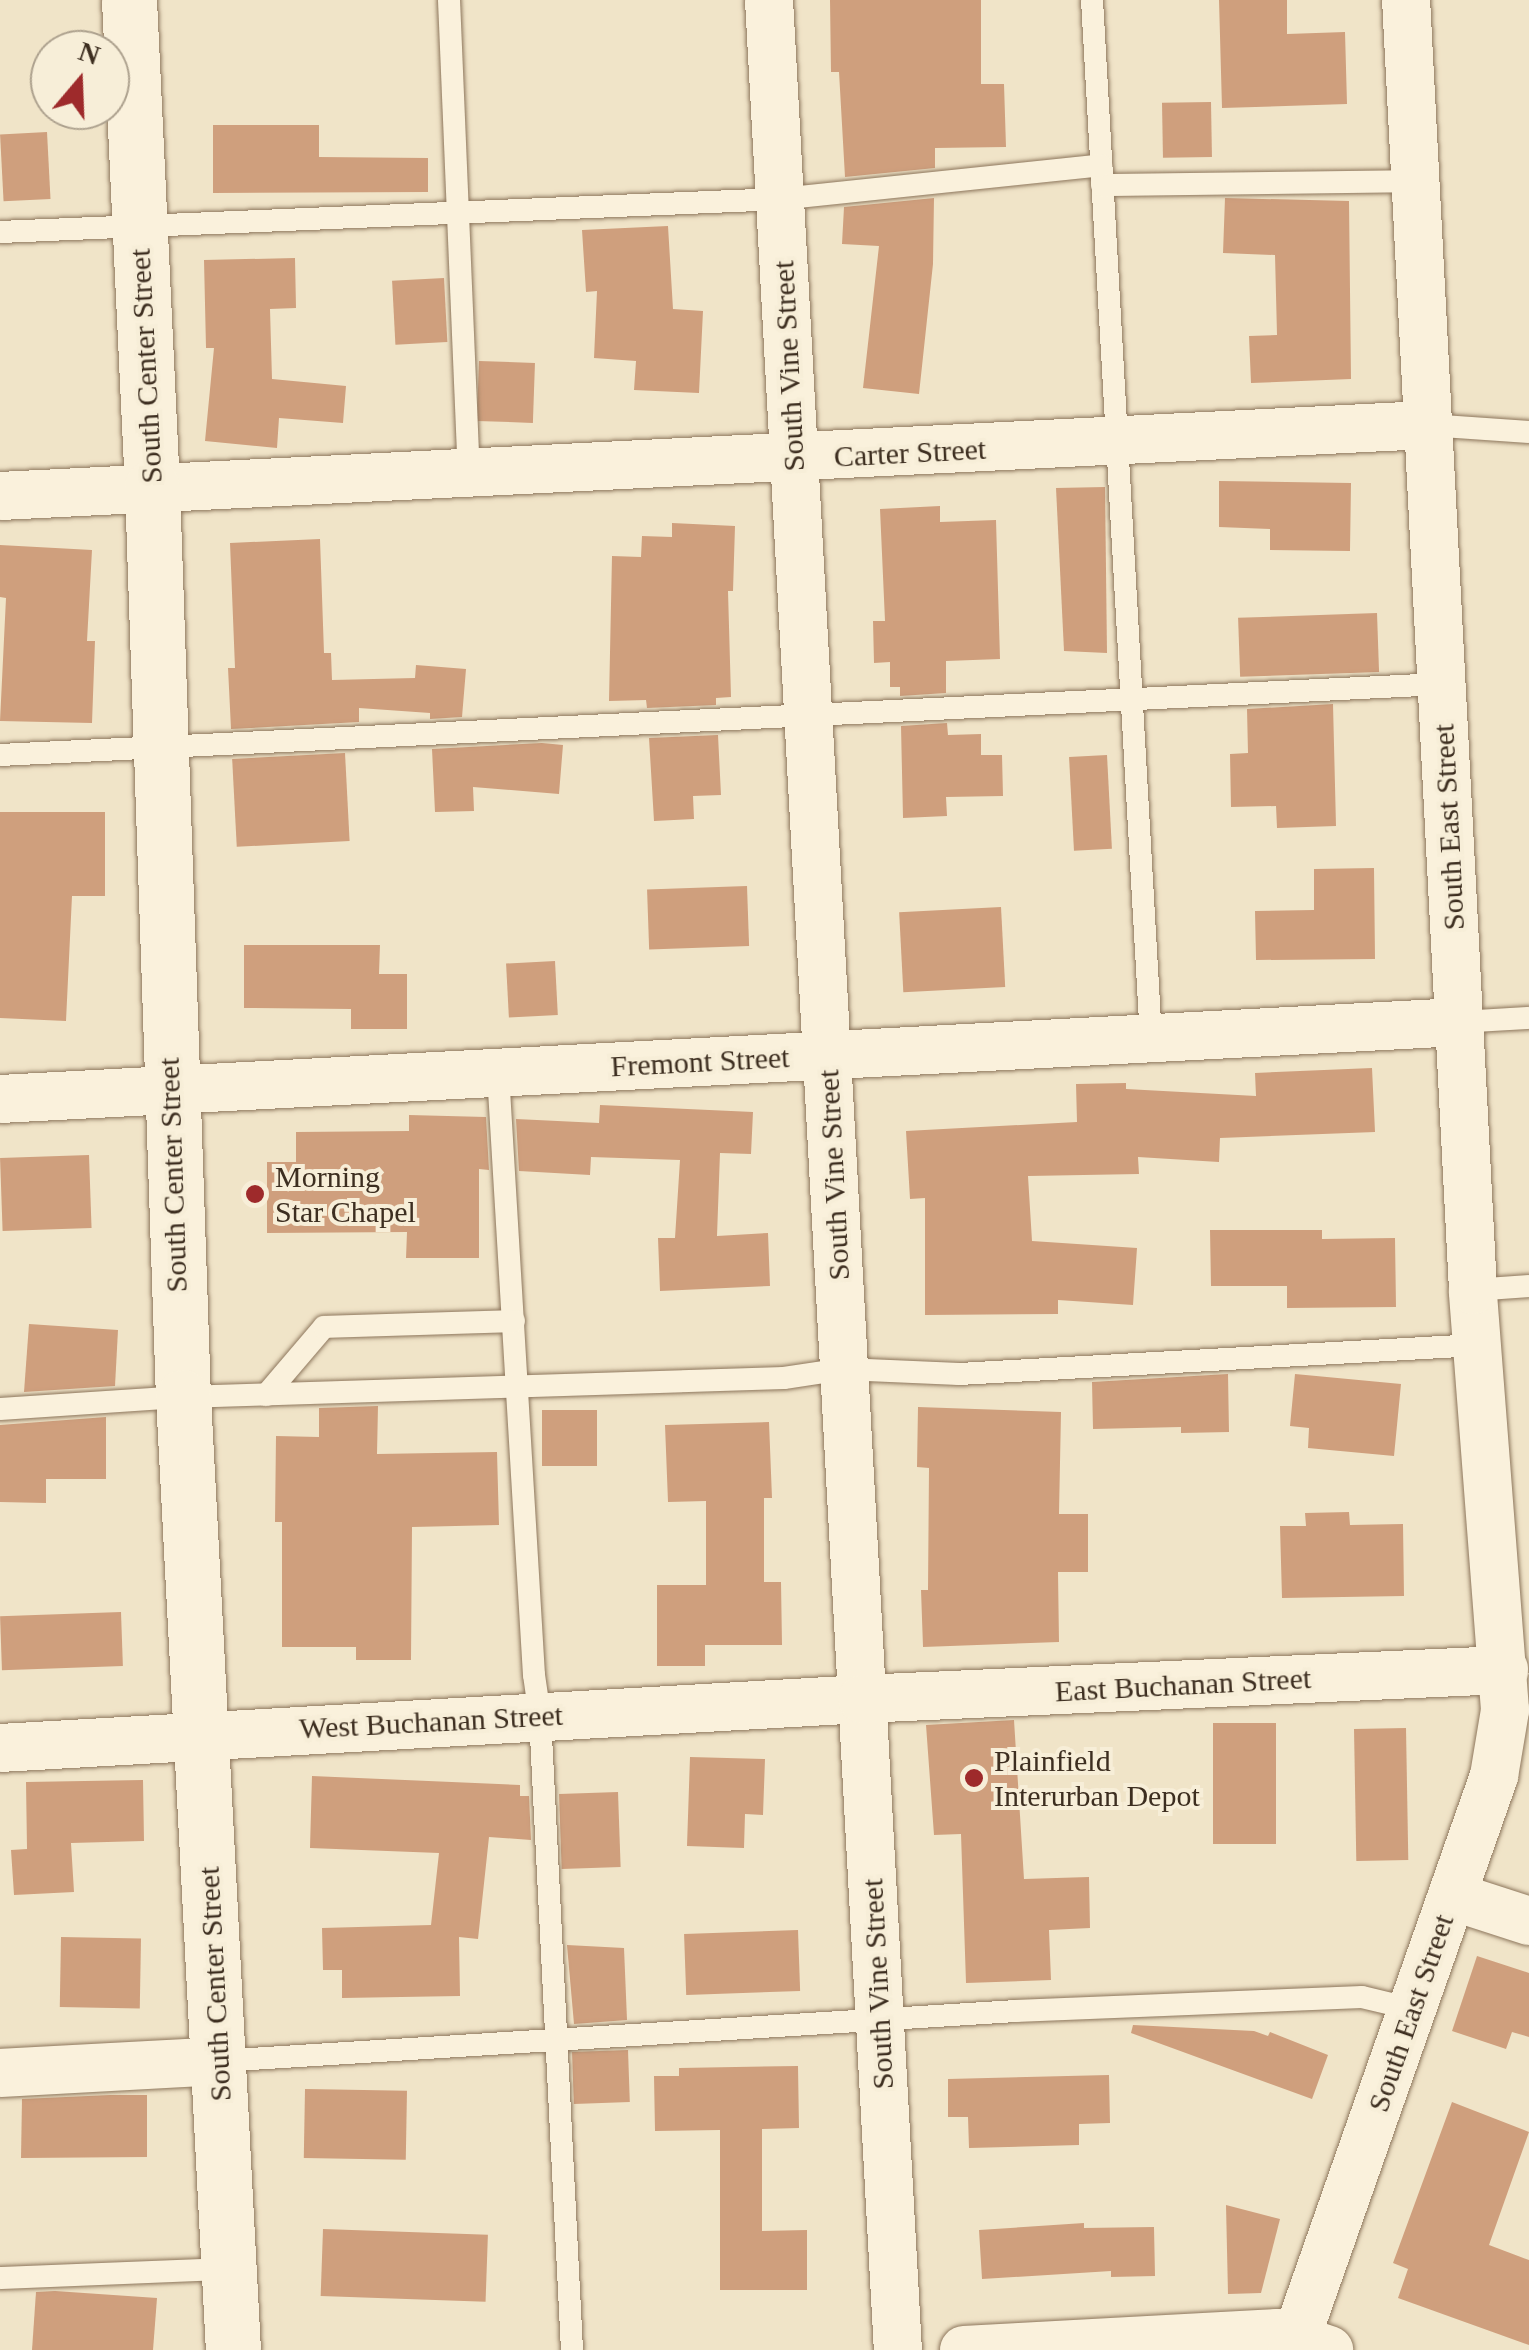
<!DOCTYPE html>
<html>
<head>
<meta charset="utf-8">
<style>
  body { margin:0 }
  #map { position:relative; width:1529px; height:2350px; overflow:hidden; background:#f0e4c8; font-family:"Times New Roman",serif }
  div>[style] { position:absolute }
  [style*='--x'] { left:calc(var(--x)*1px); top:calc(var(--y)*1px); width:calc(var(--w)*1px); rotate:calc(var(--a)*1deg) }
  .building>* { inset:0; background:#cf9f7d; transform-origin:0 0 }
  .roads { filter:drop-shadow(0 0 2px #8d765c) drop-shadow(0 0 2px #8d765c) }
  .service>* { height:22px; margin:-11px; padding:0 11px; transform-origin:11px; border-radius:11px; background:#faf1dc }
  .minor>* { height:48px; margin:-24px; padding:0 24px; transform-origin:24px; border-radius:24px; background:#faf1dc }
  .secondary>* { height:55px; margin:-27.5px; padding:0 27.5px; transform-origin:27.5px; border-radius:27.5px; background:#faf1dc }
  .dots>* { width:28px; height:28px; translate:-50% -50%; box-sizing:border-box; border:5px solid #f7eed8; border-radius:50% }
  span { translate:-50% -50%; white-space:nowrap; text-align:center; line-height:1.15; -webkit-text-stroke:8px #f7eed8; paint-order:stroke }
  .street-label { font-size:30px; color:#3d2e20 }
  .poi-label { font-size:30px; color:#3d2e20 }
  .left { translate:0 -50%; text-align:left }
  .north { position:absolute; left:30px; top:30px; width:100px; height:100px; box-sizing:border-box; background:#f7eed8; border:2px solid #ada18e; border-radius:50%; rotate:19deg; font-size:28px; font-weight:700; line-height:40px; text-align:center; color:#3d2e20 }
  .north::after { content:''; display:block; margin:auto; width:35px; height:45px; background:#9e2a2b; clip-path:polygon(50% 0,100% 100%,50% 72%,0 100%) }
</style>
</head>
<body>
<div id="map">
  <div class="building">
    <i style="clip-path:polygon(830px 0,981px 0,981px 84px,1004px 84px,1006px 147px,935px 148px,935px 168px,845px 177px,839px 72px,831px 72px)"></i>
    <i style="clip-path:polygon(1219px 0,1287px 0,1287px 34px,1345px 32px,1347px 104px,1222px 108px)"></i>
    <i style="left:1211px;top:102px;width:55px;height:49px;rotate:89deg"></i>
    <i style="clip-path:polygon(213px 125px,319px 125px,319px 157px,428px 158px,428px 192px,213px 193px)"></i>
    <i style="left:47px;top:132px;width:67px;height:47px;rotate:87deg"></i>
    <i style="clip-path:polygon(934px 198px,933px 264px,919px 394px,863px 388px,879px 246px,842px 244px,844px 207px)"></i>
    <i style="clip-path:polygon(1225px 198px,1349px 201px,1351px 379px,1251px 383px,1249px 336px,1277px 335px,1275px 255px,1223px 253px)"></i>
    <i style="clip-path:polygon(668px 226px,673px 309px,703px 311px,699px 393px,634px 390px,636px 361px,594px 358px,597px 291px,586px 292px,582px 230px)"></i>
    <i style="clip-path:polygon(295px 258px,296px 308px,270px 309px,272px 379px,346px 386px,343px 423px,279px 418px,277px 448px,205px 441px,214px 348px,206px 348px,204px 260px)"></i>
    <i style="left:444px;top:278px;width:64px;height:52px;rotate:87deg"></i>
    <i style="left:479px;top:361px;width:56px;height:60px;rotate:2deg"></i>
    <i style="clip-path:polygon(1219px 481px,1351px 483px,1350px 551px,1270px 550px,1270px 529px,1219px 527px)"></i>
    <i style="clip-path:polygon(1105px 487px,1107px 653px,1064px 651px,1056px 488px)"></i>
    <i style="clip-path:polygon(940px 506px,940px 522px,996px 520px,1000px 659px,946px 661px,946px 693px,900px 696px,900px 687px,890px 687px,890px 662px,874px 663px,873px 621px,885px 621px,880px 509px)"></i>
    <i style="clip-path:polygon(672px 523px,735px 526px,733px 591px,728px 591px,731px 697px,716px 698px,716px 705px,647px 708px,646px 700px,609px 701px,612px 556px,641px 557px,642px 536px,672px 537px)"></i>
    <i style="clip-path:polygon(320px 539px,324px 653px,331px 653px,332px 680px,415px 678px,416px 665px,466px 669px,462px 717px,430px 719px,430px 713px,359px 708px,359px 722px,231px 729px,228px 668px,235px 668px,230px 543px)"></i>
    <i style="clip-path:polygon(0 545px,92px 550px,87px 641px,95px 641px,92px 723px,0 721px,6px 598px,0 597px)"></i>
    <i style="left:1377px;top:613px;width:59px;height:139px;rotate:88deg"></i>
    <i style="clip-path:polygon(1333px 704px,1336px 826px,1277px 828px,1276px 806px,1231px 807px,1230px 754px,1248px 753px,1247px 709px)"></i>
    <i style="clip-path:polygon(947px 723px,948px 735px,981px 734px,981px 755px,1002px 755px,1003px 796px,946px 797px,947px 816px,903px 818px,901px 726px)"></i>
    <i style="clip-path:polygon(718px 735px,721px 795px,693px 796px,694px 819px,654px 821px,649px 738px)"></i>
    <i style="clip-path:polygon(542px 743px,563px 745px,559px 794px,473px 787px,474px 811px,435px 812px,432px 749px)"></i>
    <i style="left:345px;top:753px;width:88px;height:113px;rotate:87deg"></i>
    <i style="left:1107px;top:755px;width:94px;height:38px;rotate:87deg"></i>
    <i style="clip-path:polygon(0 812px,105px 812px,105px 896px,72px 896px,66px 1021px,0 1018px)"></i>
    <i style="clip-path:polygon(1374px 868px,1375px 959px,1256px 960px,1255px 911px,1314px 910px,1314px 869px)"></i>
    <i style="left:747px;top:886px;width:60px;height:100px;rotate:88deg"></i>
    <i style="left:1001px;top:907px;width:80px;height:102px;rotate:87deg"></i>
    <i style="clip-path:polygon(244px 945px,380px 945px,379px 974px,407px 974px,407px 1029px,351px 1029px,351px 1009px,244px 1008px)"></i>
    <i style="left:555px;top:961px;width:54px;height:49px;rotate:87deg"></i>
    <i style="clip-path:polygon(1372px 1068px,1375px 1132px,1220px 1138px,1219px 1162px,1138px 1157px,1139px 1174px,1028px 1176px,1032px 1241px,1137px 1248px,1133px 1305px,1058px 1300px,1058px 1314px,925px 1315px,925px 1198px,910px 1199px,906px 1131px,1077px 1122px,1076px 1084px,1126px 1083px,1126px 1089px,1256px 1096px,1255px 1073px)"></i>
    <i style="clip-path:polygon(600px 1105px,753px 1112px,751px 1154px,720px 1153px,717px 1236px,768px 1233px,770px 1286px,660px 1291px,658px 1238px,675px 1238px,680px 1160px,591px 1157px,590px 1175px,519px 1171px,516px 1119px,599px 1123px)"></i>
    <i style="clip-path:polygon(409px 1115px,486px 1117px,489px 1170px,479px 1169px,479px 1258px,406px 1258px,407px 1232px,267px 1233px,267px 1162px,296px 1162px,296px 1132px,409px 1131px)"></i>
    <i style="left:89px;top:1155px;width:73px;height:89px;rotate:88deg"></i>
    <i style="clip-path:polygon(1210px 1230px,1322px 1230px,1322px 1239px,1395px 1238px,1396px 1307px,1287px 1308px,1287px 1286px,1211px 1286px)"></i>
    <i style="clip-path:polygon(29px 1324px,118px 1330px,115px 1386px,24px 1392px)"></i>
    <i style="clip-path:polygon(1228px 1374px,1229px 1432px,1181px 1433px,1181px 1427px,1093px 1429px,1092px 1382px)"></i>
    <i style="clip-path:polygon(1295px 1374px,1401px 1384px,1394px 1456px,1308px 1448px,1309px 1428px,1290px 1426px)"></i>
    <i style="clip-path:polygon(378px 1406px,377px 1454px,497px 1452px,499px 1525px,412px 1527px,411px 1660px,356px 1660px,356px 1647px,282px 1647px,282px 1522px,275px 1522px,276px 1436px,319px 1437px,319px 1408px)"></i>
    <i style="clip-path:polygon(918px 1407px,1061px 1412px,1059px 1514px,1088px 1514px,1088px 1572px,1058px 1572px,1059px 1642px,923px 1647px,921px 1590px,928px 1590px,929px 1468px,917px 1467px)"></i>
    <i style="left:542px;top:1410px;width:55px;height:56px"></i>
    <i style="clip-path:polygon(106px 1417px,106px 1479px,46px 1479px,46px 1503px,0 1502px,0 1425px)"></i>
    <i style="clip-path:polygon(769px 1422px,772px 1498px,764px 1498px,764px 1582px,781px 1582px,782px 1645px,705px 1645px,705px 1666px,657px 1666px,657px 1585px,706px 1585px,706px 1501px,668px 1502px,665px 1425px)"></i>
    <i style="clip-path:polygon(1349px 1512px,1350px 1525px,1403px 1524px,1404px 1596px,1282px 1598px,1280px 1526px,1306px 1526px,1305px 1513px)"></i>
    <i style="left:121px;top:1612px;width:54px;height:121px;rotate:88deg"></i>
    <i style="clip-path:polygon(1014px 1720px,1024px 1879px,1089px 1877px,1090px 1928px,1049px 1930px,1051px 1980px,966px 1983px,961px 1834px,934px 1835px,926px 1725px)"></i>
    <i style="left:1276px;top:1723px;width:121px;height:63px;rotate:90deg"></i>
    <i style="left:1406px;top:1728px;width:132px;height:52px;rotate:89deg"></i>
    <i style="clip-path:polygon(690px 1757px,765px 1759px,763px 1815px,745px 1814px,744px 1848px,687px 1846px)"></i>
    <i style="clip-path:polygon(312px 1776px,520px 1785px,520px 1796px,529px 1796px,531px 1840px,489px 1837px,478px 1939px,459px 1937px,460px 1996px,342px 1998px,342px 1970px,323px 1970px,322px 1928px,431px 1925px,439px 1853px,310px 1848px)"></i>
    <i style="clip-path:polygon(143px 1780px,144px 1841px,71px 1843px,74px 1892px,14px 1895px,11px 1850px,27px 1849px,26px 1782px)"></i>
    <i style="left:618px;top:1792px;width:75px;height:59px;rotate:88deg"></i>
    <i style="left:798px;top:1930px;width:61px;height:114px;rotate:88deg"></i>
    <i style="left:61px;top:1937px;width:80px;height:70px;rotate:1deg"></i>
    <i style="clip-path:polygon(567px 1945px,624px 1948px,627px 2020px,574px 2024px)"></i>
    <i style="clip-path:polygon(1477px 1956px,1529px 1973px,1529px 2037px,1512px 2032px,1506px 2049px,1452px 2031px)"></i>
    <i style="clip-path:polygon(1133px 2025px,1254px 2031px,1268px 2036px,1270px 2032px,1328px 2055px,1312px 2099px,1131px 2033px)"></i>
    <i style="left:628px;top:2050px;width:52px;height:56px;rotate:88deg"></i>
    <i style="clip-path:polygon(798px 2066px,799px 2128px,762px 2129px,762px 2231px,807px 2230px,807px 2290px,720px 2290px,720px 2130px,655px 2131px,654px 2076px,679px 2076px,679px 2068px)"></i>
    <i style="clip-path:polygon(1109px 2075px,1110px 2123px,1079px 2124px,1079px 2145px,969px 2148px,968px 2117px,948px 2117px,948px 2079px)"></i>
    <i style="left:305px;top:2089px;width:102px;height:69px;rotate:1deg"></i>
    <i style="clip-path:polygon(110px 2095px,147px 2095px,147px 2157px,21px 2158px,22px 2099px)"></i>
    <i style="clip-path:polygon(1452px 2102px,1529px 2132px,1489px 2245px,1529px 2260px,1529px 2345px,1398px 2298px,1408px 2269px,1393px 2263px)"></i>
    <i style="clip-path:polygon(1226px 2205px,1280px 2219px,1261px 2293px,1228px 2294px)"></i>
    <i style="clip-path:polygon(1084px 2223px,1084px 2228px,1154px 2227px,1155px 2276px,1111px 2277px,1111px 2271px,982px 2279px,979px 2230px)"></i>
    <i style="left:323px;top:2229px;width:165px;height:67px;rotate:2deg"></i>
    <i style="clip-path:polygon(55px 2291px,157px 2298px,153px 2350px,32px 2350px,36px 2292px)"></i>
  </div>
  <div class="roads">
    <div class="service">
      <i style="--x:449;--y:0;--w:473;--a:87.6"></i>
      <i style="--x:1092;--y:0;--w:1041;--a:86.75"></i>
      <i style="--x:1102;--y:185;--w:313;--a:-0.7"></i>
      <i style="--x:0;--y:232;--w:781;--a:-2.42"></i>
      <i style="--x:780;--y:199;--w:323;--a:-6"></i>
      <i style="--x:1428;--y:425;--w:101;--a:4"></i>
      <i style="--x:0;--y:755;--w:1443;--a:-2.82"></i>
      <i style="--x:1459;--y:1022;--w:70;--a:-3.3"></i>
      <i style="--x:498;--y:1073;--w:603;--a:86.58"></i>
      <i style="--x:534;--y:1675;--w:41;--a:81.7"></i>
      <i style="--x:540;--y:1716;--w:635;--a:87.11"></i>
      <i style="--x:1473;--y:1290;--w:56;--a:-4.1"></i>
      <i style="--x:266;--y:1395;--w:89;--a:-49.5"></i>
      <i style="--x:324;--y:1327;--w:190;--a:-1.8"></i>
      <i style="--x:0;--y:1409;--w:183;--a:-3.8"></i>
      <i style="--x:183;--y:1397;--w:601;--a:-1.81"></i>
      <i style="--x:784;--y:1378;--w:61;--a:-8.5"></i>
      <i style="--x:844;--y:1369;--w:115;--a:2.5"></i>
      <i style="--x:959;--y:1374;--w:519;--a:-3.2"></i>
      <i style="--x:219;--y:2061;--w:798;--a:-3.59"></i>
      <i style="--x:1015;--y:2011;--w:347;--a:-2.3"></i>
      <i style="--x:1362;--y:1997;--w:51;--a:13.5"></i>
      <i style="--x:0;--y:2278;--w:229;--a:-2.3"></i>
    </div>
    <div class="minor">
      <i style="--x:769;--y:0;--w:2354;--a:86.86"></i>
      <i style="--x:0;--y:496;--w:1430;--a:-2.85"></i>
      <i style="--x:0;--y:1099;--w:1461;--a:-3.02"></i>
      <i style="--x:0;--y:1748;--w:863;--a:-3.25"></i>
      <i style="--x:862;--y:1699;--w:643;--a:-2.59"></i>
      <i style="--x:1452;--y:1896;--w:81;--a:18"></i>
      <i style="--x:0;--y:2073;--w:219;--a:-3.1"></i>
      <i style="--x:964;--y:2350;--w:314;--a:-3.1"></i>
      <i style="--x:1278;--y:2333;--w:54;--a:18.4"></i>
      <i style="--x:1292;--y:2350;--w:609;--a:-70.61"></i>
      <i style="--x:1494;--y:1776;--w:67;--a:-80.5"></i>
      <i style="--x:1505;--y:1710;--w:421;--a:-94.4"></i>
      <i style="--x:1473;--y:1290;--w:1292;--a:-92.97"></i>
    </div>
    <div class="secondary">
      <i style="--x:129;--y:0;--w:488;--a:87.3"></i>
      <i style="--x:152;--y:487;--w:911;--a:88.05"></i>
      <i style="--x:183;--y:1397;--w:954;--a:87"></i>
    </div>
  </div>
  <div class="dots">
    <i style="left:255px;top:1194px;background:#9e2a2b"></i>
    <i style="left:974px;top:1778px;background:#9e2a2b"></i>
  </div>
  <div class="street-label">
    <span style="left:146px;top:366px;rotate:-93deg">South Center Street</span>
    <span style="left:789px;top:366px;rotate:-93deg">South Vine Street</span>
    <span style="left:910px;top:453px;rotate:-3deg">Carter Street</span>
    <span style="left:1449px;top:827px;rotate:-93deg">South East Street</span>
    <span style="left:700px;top:1062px;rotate:-3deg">Fremont Street</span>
    <span style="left:173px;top:1175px;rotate:-92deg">South Center Street</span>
    <span style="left:834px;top:1175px;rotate:-93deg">South Vine Street</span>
    <span style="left:1183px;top:1685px;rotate:-3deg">East Buchanan Street</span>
    <span style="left:431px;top:1722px;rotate:-3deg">West Buchanan Street</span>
    <span style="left:215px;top:1984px;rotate:-93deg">South Center Street</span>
    <span style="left:878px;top:1984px;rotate:-93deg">South Vine Street</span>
    <span style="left:1411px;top:2013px;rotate:-71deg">South East Street</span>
  </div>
  <div class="poi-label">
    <span class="left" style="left:275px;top:1194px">Morning<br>Star Chapel</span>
    <span class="left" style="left:994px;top:1778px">Plainfield<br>Interurban Depot</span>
  </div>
  <div class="north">N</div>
</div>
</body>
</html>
